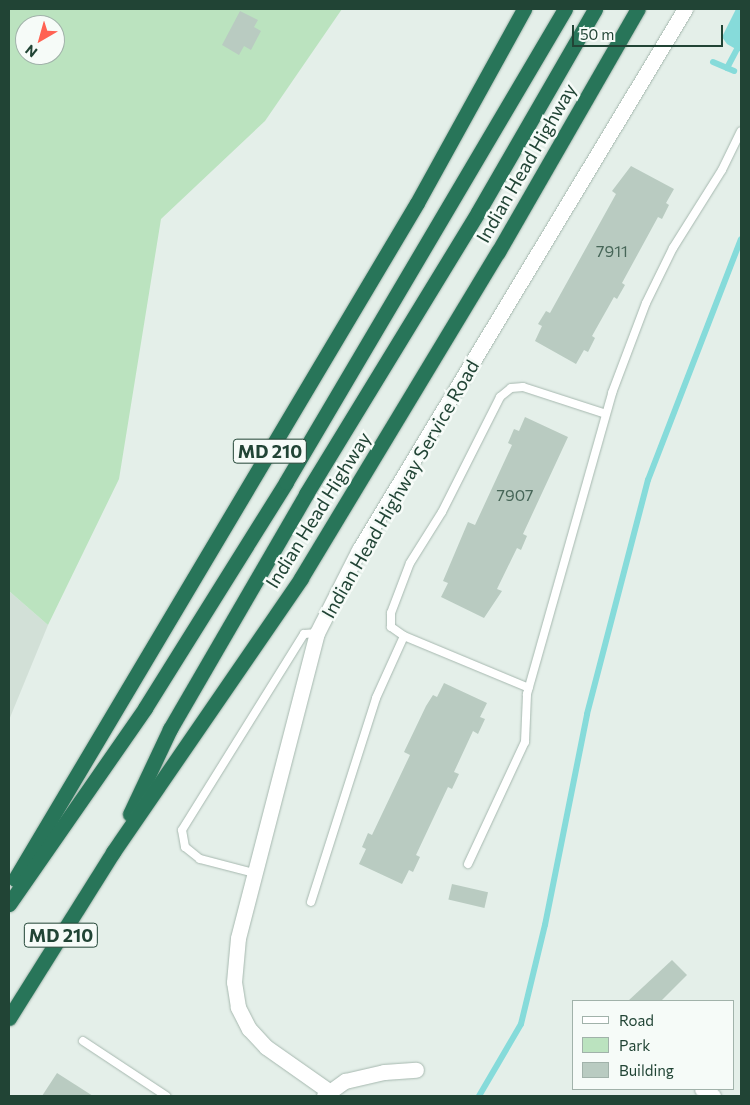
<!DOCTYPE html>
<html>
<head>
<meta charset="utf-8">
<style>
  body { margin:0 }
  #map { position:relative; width:750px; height:1105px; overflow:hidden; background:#e4efe9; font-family:Commissioner,sans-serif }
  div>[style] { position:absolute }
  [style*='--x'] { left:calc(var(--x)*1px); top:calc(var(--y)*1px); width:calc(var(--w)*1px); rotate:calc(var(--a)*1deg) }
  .built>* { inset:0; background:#d2e0d7 }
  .green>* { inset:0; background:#bbe3bf }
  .water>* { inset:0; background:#86dbda }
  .stream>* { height:6px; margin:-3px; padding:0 3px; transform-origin:3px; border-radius:3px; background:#86dbda }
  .building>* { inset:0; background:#b9cbc1; transform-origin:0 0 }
  .roads { filter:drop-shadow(0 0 1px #a6b8af) drop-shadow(0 0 1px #a6b8af) }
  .lane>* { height:8px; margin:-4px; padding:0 4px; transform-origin:4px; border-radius:4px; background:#fff }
  .street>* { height:15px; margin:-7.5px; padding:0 7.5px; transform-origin:7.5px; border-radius:7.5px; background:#fff }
  .highway>* { height:15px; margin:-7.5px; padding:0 7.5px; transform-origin:7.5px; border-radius:7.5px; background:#287559 }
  span { translate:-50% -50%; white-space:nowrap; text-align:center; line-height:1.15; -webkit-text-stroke:5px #f6fbf8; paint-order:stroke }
  .number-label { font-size:16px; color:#476658 }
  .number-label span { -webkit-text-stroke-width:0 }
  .shield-label span { padding:1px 4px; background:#f6fbf8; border:1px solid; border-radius:4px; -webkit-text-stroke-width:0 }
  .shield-label { font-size:18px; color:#214435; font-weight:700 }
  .street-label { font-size:19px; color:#214435 }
  .frame { position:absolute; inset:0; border:10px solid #214435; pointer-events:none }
  .legend { position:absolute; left:572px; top:1000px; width:162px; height:90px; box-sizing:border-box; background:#f6fbf8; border:1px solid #a1b2aa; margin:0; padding:6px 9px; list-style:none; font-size:15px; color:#214435 }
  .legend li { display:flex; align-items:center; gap:10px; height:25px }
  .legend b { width:25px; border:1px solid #a1b2aa }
  .north { position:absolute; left:15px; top:15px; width:50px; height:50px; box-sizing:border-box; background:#f6fbf8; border:1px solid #a1b2aa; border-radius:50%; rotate:218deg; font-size:14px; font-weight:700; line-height:20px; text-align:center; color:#214435 }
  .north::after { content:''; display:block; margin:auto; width:18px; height:22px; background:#ff6253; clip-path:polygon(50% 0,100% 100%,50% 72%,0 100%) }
  .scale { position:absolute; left:572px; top:25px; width:151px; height:22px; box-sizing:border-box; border:2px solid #214435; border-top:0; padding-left:6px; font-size:15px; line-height:18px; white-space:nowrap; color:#214435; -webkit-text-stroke:4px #f6fbf8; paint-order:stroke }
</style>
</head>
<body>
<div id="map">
  <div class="built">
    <i style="clip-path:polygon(9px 591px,48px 625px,9px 720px)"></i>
  </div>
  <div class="green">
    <i style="clip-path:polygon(evenodd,9px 9px,342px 9px,265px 121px,161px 219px,119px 479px,48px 625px,9px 591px,9px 9px,25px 25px,55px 25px,55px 55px,25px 55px,25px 25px)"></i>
  </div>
  <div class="water">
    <i style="clip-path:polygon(736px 9px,741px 9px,741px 52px,727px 44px,722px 37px)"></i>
  </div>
  <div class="stream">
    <i style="--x:713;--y:62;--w:23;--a:23"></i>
    <i style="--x:727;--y:68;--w:21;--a:-62"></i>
    <i style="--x:479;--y:1096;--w:83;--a:-59.7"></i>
    <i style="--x:521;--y:1024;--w:102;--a:-76.4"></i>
    <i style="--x:545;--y:925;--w:215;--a:-78.7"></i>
    <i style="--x:587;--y:714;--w:242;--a:-75.4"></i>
    <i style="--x:648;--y:480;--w:258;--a:-68.9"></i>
  </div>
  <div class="building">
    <i style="clip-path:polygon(240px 11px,258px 20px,254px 27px,261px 31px,251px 50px,244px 46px,239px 55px,222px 45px)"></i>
    <i style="clip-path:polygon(631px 166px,674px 189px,666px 203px,669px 205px,662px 219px,658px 217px,622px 283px,625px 285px,617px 299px,614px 297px,592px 336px,595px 338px,588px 352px,584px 350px,576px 364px,535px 341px,542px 326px,538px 324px,546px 311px,550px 313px,616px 194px,612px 191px)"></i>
    <i style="clip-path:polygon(525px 417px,568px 437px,523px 534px,527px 536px,521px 550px,517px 548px,497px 589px,502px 591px,484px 618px,441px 597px,448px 583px,443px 581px,468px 522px,475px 525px,512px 445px,508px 443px,514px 429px,519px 431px)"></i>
    <i style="clip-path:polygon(444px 683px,487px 703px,480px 717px,485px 719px,478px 734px,473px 731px,454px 772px,459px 774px,452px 789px,448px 787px,416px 855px,420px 857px,413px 872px,409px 870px,402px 884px,359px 864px,366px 849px,362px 847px,368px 833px,372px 835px,410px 755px,404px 752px,426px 706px,433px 695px,437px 697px)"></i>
    <i style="left:452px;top:884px;width:37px;height:16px;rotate:13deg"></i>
    <i style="clip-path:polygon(672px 960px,687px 975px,661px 1001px,628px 1001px)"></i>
    <i style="clip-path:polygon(57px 1073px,93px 1096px,42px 1096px)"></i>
  </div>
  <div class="roads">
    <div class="lane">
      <i style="--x:404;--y:636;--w:135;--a:22.6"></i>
      <i style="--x:468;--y:864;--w:135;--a:-65"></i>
      <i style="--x:525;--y:742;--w:48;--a:-87.6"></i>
      <i style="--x:527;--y:694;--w:313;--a:-74.2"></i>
      <i style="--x:612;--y:393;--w:96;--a:-69.3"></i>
      <i style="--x:646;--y:303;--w:61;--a:-63.9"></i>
      <i style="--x:673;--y:248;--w:92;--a:-57.9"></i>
      <i style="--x:722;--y:170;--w:43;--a:-64"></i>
      <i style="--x:254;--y:873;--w:56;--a:-165.5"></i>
      <i style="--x:200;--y:859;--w:19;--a:-141"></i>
      <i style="--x:185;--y:847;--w:17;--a:-100"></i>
      <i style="--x:182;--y:830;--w:231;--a:-58.1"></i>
      <i style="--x:304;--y:634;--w:13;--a:-4"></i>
      <i style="--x:311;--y:902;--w:214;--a:-72.3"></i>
      <i style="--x:376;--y:698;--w:68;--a:-65.7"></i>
      <i style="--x:404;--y:636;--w:16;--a:-145"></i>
      <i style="--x:391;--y:627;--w:14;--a:-90"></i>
      <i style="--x:391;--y:613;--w:53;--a:-69.2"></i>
      <i style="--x:410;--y:563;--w:60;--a:-57.9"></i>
      <i style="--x:442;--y:512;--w:129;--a:-63.2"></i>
      <i style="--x:500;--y:397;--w:14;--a:-39"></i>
      <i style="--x:511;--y:388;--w:12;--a:-5"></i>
      <i style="--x:523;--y:387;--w:87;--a:18"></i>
      <i style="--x:83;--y:1041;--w:100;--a:33.5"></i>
    </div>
    <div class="street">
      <i style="--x:702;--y:1089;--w:13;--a:32"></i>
      <i style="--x:330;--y:1092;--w:78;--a:-144.9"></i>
      <i style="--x:266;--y:1047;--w:25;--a:-133"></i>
      <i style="--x:249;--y:1029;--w:25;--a:-117"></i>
      <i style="--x:238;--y:1007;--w:25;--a:-99"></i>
      <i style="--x:234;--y:982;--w:44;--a:-84.8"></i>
      <i style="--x:238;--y:938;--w:315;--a:-75.5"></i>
      <i style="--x:317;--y:633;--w:93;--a:-63.2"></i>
      <i style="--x:359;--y:550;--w:632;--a:-58.93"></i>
      <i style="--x:324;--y:1096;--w:26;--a:-36"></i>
      <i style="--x:345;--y:1081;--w:40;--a:-13"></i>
      <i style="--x:384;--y:1072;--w:32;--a:-4"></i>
    </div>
    <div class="highway">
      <i style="--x:130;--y:814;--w:94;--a:-64.8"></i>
      <i style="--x:170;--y:729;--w:272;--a:-59.9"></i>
      <i style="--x:306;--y:494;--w:330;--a:-58.6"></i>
      <i style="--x:478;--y:212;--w:234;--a:-60"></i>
      <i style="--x:15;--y:879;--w:786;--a:-59.26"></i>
      <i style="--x:417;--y:203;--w:222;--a:-61.1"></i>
      <i style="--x:9;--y:904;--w:239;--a:-55.2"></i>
      <i style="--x:145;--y:708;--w:266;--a:-58"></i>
      <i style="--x:286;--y:482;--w:549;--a:-59.47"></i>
      <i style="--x:9;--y:1018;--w:196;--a:-57.9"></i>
      <i style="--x:113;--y:852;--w:332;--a:-55.5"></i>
      <i style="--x:301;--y:578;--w:381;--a:-58.9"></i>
      <i style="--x:498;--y:252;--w:280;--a:-60.1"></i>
    </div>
  </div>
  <div class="number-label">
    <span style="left:612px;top:251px">7911</span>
    <span style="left:515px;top:495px">7907</span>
  </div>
  <div class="shield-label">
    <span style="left:270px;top:451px">MD 210</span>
    <span style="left:61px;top:935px">MD 210</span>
  </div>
  <div class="street-label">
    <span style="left:526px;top:163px;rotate:-60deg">Indian Head Highway</span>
    <span style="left:400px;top:489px;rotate:-60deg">Indian Head Highway Service Road</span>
    <span style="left:318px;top:510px;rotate:-58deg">Indian Head Highway</span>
  </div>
  <div class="frame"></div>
  <ul class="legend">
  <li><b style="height:6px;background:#fff"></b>Road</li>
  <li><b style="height:14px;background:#bbe3bf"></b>Park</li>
  <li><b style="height:14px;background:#b9cbc1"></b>Building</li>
  </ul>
  <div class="north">N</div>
  <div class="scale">50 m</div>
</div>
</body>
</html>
